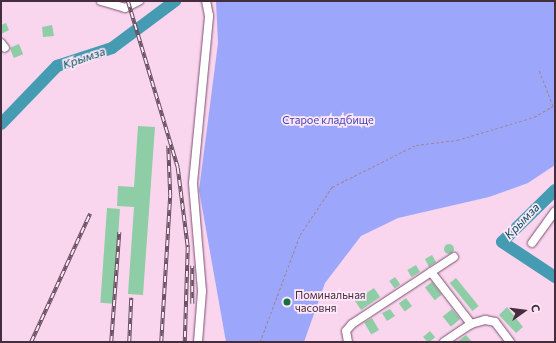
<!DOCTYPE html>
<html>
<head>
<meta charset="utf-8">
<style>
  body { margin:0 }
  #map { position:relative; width:556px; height:343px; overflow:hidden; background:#f9d6ee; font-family:Commissioner,sans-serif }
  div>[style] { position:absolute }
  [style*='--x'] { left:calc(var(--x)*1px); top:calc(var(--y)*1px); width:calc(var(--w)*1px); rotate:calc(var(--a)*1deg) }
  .green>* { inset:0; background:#9ca7fb }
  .river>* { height:12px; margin:-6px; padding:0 6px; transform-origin:6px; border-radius:6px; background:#459bb1 }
  .building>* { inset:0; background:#8fcda7; transform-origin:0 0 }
  .round { border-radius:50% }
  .path>* { height:1px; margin-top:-0.5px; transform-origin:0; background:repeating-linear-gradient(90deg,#a08397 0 3px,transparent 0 5px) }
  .roads { filter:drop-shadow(0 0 1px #7e4d71) drop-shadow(0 0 1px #7e4d71) }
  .minor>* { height:8px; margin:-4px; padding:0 4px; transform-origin:4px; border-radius:4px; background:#fff }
  .rail>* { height:3.5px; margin-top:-1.75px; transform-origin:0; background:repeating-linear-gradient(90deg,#fee7f7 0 6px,#6a5062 0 12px); box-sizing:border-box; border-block:1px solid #6a5062 }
  .dots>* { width:11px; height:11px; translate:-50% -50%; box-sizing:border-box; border:2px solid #fee7f7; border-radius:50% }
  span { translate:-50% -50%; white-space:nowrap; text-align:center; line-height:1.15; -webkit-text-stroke:3.5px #fee7f7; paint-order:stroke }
  .park-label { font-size:11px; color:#4443b6 }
  .poi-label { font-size:11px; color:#442d3d }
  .left { translate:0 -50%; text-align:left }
  .water-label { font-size:12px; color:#004e5e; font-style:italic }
  .frame { position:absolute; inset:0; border:2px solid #442d3d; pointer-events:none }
  .north { position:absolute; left:504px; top:291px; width:40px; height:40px; -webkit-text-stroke:3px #fee7f7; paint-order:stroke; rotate:76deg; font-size:11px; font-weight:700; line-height:16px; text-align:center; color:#442d3d }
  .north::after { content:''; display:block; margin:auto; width:14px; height:18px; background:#442d3d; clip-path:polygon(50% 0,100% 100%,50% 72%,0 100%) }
</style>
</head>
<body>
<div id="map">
  <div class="green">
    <i style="clip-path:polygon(216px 1px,555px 1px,555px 165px,528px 183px,489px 197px,398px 218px,361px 236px,325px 283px,304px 342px,226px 342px,199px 190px,218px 43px)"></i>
  </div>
  <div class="river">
    <i style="--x:1;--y:124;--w:81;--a:-46"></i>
    <i style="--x:57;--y:66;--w:58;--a:-18.1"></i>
    <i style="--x:112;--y:48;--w:79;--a:-36.7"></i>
    <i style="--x:555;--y:190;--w:74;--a:135.5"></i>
    <i style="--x:502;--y:242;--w:64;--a:33.4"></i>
  </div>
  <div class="building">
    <i style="clip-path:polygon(6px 23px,9px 30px,1px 34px,1px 25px)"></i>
    <i style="clip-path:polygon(52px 25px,54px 36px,43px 37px,42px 27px)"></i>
    <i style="left:19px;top:44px;width:11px;height:10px;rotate:68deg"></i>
    <i style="clip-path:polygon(138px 126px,155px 127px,143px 295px,128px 294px,134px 207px,117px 206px,118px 186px,134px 187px)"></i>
    <i style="left:107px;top:208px;width:13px;height:95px;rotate:4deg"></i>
    <i class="round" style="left:444px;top:244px;width:10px;height:10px"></i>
    <i style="clip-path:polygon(432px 255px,436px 262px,429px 267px,425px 259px)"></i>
    <i style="left:416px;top:265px;width:8px;height:10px;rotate:60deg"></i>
    <i style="left:395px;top:277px;width:9px;height:7px;rotate:54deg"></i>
    <i style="left:456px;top:278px;width:36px;height:8px;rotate:51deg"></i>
    <i style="left:432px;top:282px;width:16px;height:9px;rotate:52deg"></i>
    <i style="left:374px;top:288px;width:11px;height:23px;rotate:56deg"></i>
    <i style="left:406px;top:298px;width:10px;height:9px;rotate:53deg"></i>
    <i style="clip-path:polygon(507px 307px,523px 327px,516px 333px,499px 315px)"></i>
    <i style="clip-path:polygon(390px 309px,395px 316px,387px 321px,382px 313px)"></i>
    <i style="left:452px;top:309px;width:13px;height:12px;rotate:51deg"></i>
    <i style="left:372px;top:318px;width:14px;height:9px;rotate:60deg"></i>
    <i style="left:430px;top:331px;width:8px;height:9px;rotate:50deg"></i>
    <i style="clip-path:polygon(466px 335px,472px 342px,457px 342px)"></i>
  </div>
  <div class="path">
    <i style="--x:260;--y:342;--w:114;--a:-69.5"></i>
    <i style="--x:300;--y:235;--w:58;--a:-56.3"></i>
    <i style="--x:332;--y:187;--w:94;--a:-26.6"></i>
    <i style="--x:416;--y:145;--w:41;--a:-7"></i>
    <i style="--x:457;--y:140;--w:80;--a:-16.6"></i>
    <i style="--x:534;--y:117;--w:22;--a:-30"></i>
    <i style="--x:553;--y:106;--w:39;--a:-111"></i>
  </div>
  <div class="roads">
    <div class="minor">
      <i style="--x:101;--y:1;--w:25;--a:16"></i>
      <i style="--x:125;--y:8;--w:16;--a:-27"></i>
      <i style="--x:1;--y:43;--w:6;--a:51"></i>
      <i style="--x:532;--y:243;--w:39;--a:-54"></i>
      <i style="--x:431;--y:272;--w:66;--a:52.4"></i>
      <i style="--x:198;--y:342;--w:51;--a:-85.5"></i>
      <i style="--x:202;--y:291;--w:108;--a:-94.8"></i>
      <i style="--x:193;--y:183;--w:168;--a:-84.5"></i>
      <i style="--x:209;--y:16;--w:15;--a:-101"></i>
      <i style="--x:348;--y:342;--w:11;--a:-100"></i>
      <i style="--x:346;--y:331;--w:9;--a:-49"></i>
      <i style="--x:352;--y:324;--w:122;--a:-33.3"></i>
      <i style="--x:444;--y:342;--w:32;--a:-34"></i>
      <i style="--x:471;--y:324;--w:15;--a:-16"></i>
      <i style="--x:485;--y:320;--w:10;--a:11"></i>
      <i style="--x:495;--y:322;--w:25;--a:53"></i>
    </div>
  </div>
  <div class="rail">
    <i style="--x:128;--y:1;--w:174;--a:73.3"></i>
    <i style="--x:178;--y:168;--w:80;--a:82.8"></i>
    <i style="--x:188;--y:247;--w:95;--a:91.8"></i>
    <i style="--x:192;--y:304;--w:38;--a:-90"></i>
    <i style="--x:31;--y:342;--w:141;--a:-65.3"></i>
    <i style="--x:111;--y:342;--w:110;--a:-85.8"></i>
    <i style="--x:129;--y:342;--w:44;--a:-87.4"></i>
    <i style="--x:161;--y:342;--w:146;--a:-86.5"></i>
    <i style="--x:170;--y:196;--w:50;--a:-92.3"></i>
  </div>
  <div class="dots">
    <i style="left:287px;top:302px;background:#127045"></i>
  </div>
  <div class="park-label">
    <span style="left:328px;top:120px">Старое кладбище</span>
  </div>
  <div class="poi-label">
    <span class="left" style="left:295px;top:302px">Поминальная<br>часовня</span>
  </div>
  <div class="water-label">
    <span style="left:84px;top:58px;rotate:-19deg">Крымза</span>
    <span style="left:522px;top:221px;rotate:-46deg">Крымза</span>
  </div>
  <div class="frame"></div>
  <div class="north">С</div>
</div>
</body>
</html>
